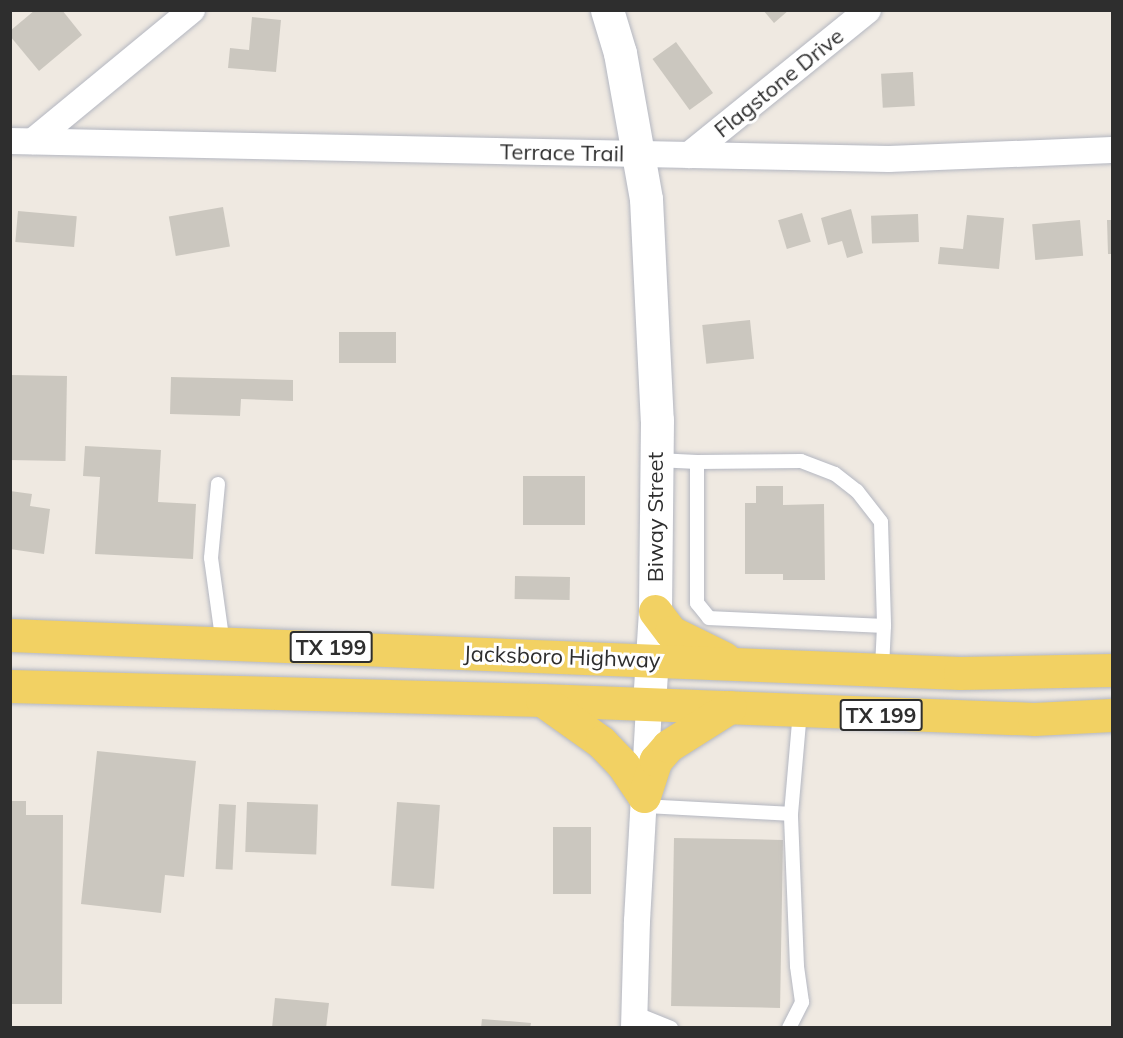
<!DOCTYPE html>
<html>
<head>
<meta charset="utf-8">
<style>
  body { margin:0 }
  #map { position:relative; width:1123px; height:1038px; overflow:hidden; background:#efe9e1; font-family:Mulish,sans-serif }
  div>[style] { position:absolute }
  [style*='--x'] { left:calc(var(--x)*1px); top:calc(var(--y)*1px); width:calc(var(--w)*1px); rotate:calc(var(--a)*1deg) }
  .building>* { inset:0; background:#cbc7bf; transform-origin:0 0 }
  .roads { filter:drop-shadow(0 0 2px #b4b7c1) drop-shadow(0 0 2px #b4b7c1) }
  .service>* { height:14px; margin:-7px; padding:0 7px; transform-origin:7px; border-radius:7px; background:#fff }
  .minor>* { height:26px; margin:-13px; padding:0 13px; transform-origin:13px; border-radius:13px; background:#fff }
  .tertiary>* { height:33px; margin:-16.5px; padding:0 16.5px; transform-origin:16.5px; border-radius:16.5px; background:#fff }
  .primary>* { height:33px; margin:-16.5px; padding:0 16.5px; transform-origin:16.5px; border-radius:16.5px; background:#f2d163 }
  span { translate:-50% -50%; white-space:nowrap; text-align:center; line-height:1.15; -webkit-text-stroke:6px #fff; paint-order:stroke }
  .shield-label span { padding:2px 4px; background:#fff; border:2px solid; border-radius:4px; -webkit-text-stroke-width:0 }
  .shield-label { font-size:21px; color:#2e2e2e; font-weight:700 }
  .street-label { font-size:22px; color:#2e2e2e }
  .frame { position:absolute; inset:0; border:12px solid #2e2e2e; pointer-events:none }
</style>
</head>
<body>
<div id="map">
  <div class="building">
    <i style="clip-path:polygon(35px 10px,62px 10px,82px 35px,39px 71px,10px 36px,10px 31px)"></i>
    <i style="clip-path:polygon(763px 10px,789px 10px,774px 23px)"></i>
    <i style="clip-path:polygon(252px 17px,281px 20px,276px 72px,228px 68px,230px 48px,249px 50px)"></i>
    <i style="left:676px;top:42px;width:63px;height:29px;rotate:54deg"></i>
    <i style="left:913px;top:72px;width:34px;height:32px;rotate:87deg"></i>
    <i style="left:223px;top:207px;width:40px;height:55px;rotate:80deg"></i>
    <i style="clip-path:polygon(851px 209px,863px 253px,847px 258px,842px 241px,828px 245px,821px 218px)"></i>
    <i style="left:18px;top:211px;width:59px;height:31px;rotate:5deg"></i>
    <i style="left:802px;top:213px;width:30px;height:25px;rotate:73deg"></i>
    <i style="left:918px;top:214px;width:28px;height:47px;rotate:88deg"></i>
    <i style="clip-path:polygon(967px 215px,1004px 218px,999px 269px,938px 264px,940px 247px,963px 249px)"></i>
    <i style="left:1080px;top:220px;width:36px;height:48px;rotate:85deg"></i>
    <i style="clip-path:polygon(1107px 220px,1112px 220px,1112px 254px,1108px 254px)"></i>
    <i style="left:750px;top:320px;width:39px;height:48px;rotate:84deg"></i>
    <i style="left:339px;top:332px;width:57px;height:31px"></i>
    <i style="left:10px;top:375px;width:57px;height:85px;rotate:1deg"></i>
    <i style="clip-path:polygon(171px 377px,293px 380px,293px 401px,241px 399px,240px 416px,170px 414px)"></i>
    <i style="clip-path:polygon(85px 446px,161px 450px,158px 502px,196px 504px,193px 559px,95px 554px,100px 477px,83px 476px)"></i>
    <i style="left:523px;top:476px;width:62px;height:49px"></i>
    <i style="clip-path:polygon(756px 486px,783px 486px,783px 505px,824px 504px,825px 580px,783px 580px,783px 574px,745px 574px,745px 503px,756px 503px)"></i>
    <i style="clip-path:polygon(10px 491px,32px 494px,30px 506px,50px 509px,44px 554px,10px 549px)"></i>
    <i style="left:515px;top:576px;width:55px;height:23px;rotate:1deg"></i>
    <i style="clip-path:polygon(97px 751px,196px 761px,184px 877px,165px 875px,161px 913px,81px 904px)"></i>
    <i style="clip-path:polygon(10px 801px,26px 801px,26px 815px,63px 815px,62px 1004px,10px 1004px)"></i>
    <i style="left:247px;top:802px;width:71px;height:50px;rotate:2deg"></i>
    <i style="left:397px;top:802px;width:43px;height:84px;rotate:4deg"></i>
    <i style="left:219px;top:804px;width:17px;height:65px;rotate:3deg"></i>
    <i style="left:553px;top:827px;width:38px;height:67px"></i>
    <i style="left:674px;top:838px;width:109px;height:168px;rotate:1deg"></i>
    <i style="clip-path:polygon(275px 998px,329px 1003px,326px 1028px,272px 1028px)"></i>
    <i style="clip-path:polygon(482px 1019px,531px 1023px,530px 1028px,481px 1028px)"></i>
  </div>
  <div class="roads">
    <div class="service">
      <i style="--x:657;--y:460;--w:40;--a:2.9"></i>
      <i style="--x:697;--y:462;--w:104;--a:-0.6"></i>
      <i style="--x:801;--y:461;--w:36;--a:21"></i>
      <i style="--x:835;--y:474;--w:28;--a:38"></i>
      <i style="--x:857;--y:491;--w:39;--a:52"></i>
      <i style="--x:881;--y:522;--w:104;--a:88.3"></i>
      <i style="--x:884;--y:626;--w:42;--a:92.7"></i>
      <i style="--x:697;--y:462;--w:141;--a:90"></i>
      <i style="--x:697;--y:603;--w:19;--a:51"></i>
      <i style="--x:709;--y:618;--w:175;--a:2.6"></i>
      <i style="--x:218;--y:484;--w:74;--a:95.4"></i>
      <i style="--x:211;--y:558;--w:87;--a:82.1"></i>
      <i style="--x:644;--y:806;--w:147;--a:3.1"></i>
      <i style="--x:634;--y:1013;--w:40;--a:22"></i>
      <i style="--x:789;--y:1028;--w:29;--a:-63"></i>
      <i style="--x:802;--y:1002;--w:36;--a:-98"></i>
      <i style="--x:797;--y:966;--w:152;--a:-92.3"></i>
      <i style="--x:791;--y:814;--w:103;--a:-85"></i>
    </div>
    <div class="minor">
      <i style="--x:10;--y:141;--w:879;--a:1.17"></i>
      <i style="--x:889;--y:159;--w:223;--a:-2.3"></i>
      <i style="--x:33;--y:141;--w:206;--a:-39.5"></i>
      <i style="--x:689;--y:155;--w:230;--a:-39"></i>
      <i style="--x:634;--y:1028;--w:107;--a:-88.4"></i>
      <i style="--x:637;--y:921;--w:218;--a:-86.8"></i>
    </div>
    <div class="tertiary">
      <i style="--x:607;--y:10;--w:45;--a:73.2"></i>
      <i style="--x:620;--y:53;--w:148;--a:79.9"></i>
      <i style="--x:646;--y:199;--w:221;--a:87.2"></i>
      <i style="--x:657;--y:420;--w:191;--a:90.6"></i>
      <i style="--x:655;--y:611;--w:92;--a:93.7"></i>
    </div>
    <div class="primary">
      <i style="--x:655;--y:611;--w:26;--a:53"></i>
      <i style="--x:671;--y:632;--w:59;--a:26.1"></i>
      <i style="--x:10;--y:635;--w:951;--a:2.29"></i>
      <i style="--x:960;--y:673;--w:152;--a:-1.1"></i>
      <i style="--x:10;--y:686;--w:532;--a:1.51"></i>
      <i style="--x:542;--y:700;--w:492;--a:2.2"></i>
      <i style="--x:1034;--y:719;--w:78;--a:-2.9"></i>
      <i style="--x:542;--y:700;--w:72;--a:35.4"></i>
      <i style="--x:601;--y:742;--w:32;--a:46"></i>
      <i style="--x:623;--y:765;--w:37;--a:56"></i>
      <i style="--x:644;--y:796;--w:38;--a:-72"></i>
      <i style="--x:656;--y:760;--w:18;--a:-49"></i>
      <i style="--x:668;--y:746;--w:73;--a:-32.2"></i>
    </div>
  </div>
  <div class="shield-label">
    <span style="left:331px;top:647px">TX 199</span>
    <span style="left:881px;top:715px">TX 199</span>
  </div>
  <div class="street-label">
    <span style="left:779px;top:83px;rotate:-39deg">Flagstone Drive</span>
    <span style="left:562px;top:153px;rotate:1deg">Terrace Trail</span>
    <span style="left:656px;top:517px;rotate:-90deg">Biway Street</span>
    <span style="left:562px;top:657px;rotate:2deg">Jacksboro Highway</span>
  </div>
  <div class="frame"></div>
</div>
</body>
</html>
